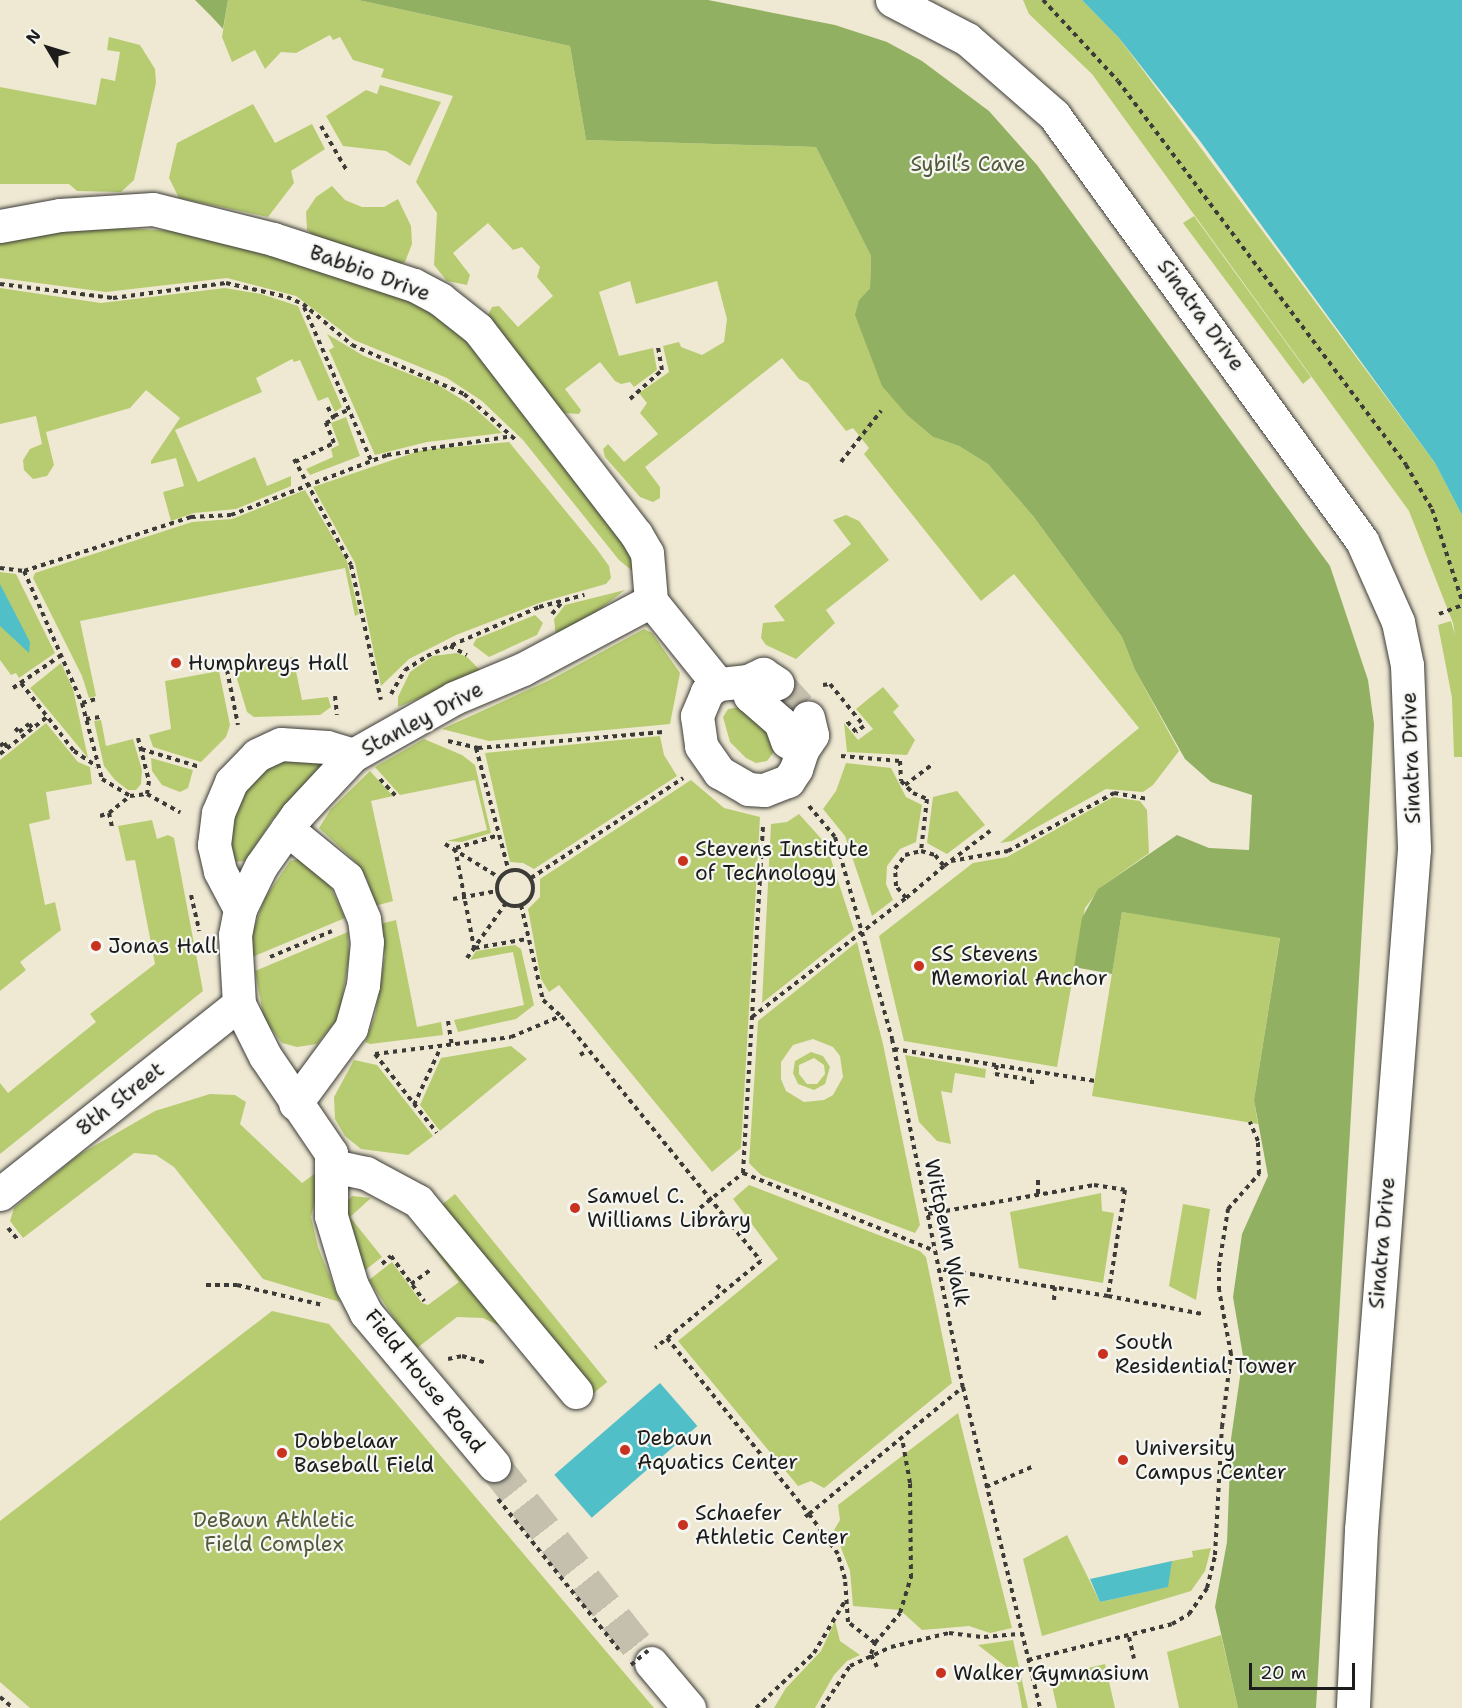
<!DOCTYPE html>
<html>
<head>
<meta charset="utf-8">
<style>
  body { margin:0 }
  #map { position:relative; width:1462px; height:1708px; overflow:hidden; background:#efe9d3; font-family:"Shantell Sans",sans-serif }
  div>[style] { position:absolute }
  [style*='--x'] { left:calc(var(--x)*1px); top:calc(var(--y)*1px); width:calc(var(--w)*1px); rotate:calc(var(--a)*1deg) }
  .green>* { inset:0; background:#b7cc70; transform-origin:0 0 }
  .forest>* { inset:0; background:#91b062 }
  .water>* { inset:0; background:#51bfc8; transform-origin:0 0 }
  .minor-tunnel>* { height:33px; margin-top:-16.5px; transform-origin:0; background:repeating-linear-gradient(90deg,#c5c0ae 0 33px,transparent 0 49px) }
  .path>* { height:4px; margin-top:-2px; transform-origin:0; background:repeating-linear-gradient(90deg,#3c3b37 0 4.5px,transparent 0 9px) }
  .path>.ring { margin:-2px; padding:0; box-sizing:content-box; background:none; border:4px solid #3c3b37; border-radius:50% }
  .roads { filter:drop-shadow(0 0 2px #3c3b37) drop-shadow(0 0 2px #3c3b37) }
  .minor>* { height:33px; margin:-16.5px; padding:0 16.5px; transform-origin:16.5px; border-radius:16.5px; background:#fff }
  .path-bridge>* { height:4px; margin-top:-2px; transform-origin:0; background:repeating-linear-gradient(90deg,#3c3b37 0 4.5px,transparent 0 9px) }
  .dots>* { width:16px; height:16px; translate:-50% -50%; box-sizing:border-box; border:3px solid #f6f6f2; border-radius:50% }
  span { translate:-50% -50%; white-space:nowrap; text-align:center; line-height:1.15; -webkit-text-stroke:4.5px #f6f6f2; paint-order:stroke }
  .park-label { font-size:21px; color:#525a39 }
  .street-label { font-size:21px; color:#1c1c1c }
  .poi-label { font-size:21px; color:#1c1c1c }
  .left { translate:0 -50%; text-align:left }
  .north { position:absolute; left:18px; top:18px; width:60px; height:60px; -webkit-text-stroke:4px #f6f6f2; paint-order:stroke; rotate:308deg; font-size:16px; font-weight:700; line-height:24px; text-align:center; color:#1c1c1c }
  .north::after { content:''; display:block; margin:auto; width:21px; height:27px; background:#1c1c1c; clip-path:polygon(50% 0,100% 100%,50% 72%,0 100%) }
  .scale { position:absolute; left:1249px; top:1663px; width:106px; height:27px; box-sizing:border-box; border:3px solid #1c1c1c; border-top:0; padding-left:8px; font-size:18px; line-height:21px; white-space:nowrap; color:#1c1c1c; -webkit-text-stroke:4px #f6f6f2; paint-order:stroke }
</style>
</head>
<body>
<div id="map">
  <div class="green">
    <i style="clip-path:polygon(228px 0,358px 0,570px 46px,586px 140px,816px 147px,871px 256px,870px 288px,859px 300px,908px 416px,933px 437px,959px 446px,988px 464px,1033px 516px,1122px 637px,1135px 670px,1179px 751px,1153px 785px,1143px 792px,1106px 789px,1012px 841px,1000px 843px,1139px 728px,1014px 574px,981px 601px,864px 454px,869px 448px,853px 428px,846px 431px,808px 383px,799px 379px,782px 358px,645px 467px,660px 487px,660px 498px,653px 502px,640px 497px,605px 457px,603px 449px,608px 444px,624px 462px,658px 434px,640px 413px,647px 403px,639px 393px,669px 372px,663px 346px,679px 342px,681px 347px,702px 355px,724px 342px,727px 319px,717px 281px,636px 304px,630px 281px,599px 292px,619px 356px,653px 348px,657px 370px,634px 387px,630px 382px,621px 384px,615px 381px,600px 362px,565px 389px,581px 410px,579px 414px,564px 413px,550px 401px,549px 394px,487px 317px,492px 307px,499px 306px,518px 327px,553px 296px,537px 277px,540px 267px,522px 247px,513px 250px,488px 223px,453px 253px,470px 275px,467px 285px,447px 281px,434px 265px,437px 213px,416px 182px,453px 96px,381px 77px,384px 69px,353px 60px,340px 37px,333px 40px,330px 35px,296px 53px,281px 52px,265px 69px,255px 50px,232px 62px,222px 37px)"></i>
    <i style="clip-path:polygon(1023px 0,1082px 0,1119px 38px,1435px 463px,1462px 515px,1462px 757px,1454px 757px,1452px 698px,1438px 625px,1451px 621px,1455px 635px,1453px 623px,1409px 511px,1092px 74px,1029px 14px)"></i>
    <i style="clip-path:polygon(109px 37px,140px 45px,155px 69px,156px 83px,134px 180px,121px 192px,77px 191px,69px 184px,0 184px,0 87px,96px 105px,101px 78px,115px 81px,120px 52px,107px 50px)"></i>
    <i style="clip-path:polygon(380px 85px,441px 102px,410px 166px,386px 151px,343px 146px,326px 116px,366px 90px,377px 94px)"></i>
    <i style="clip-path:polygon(253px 104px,275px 143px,312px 124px,325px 149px,291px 171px,294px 183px,268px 217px,179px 198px,169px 178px,177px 143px)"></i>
    <i style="clip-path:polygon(332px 186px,345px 200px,362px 207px,384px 207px,398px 199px,411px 226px,412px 244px,405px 262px,398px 265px,313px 235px,307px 230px,306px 212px,316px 197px)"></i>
    <i style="clip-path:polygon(1194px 216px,1311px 377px,1303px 384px,1183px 223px)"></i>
    <i style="clip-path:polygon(99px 227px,194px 232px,361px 282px,419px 304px,457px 327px,631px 545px,636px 574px,619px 560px,523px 440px,482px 401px,447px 378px,354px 340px,296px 296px,227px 278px,106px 292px,0 278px,0 241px,59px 229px)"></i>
    <i style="clip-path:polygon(0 288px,101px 303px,225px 288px,261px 294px,298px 306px,342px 407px,335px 412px,328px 397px,318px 401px,300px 360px,294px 362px,292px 359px,256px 378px,262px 392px,175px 430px,198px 482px,255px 457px,267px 486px,291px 476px,291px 486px,236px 509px,194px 513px,171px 521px,163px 492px,184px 486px,176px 458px,151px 464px,151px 461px,180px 418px,146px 390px,130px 408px,46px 432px,54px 465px,47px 476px,33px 479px,24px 470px,23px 460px,30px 449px,42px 444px,36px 416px,0 424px)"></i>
    <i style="clip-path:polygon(327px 334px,364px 356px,440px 386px,471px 405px,502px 433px,427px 442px,375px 455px,329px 350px,334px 347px)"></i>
    <i style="clip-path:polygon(346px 417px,360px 456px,310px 475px,306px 469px,333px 457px,331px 449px,339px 445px,331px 423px)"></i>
    <i style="clip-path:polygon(509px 442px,596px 548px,609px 566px,611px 578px,606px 584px,542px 602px,456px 635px,409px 659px,381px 686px,355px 563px,313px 487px,422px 450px)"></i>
    <i style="clip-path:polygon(305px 490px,347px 561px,359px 614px,355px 616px,345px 568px,80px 621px,96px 696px,89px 698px,82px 676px,33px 578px,35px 573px,192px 522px,232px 519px)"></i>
    <i style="clip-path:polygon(846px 515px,859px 521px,889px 560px,826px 610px,835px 623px,796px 659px,766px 645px,761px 638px,763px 623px,785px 621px,774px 606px,851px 544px,833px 520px)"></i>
    <i style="clip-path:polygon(0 572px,16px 574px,55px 653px,19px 678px,16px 673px,11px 675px,0 660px)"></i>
    <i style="clip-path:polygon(625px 590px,590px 617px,556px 637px,554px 619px,565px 605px)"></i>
    <i style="clip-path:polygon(535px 615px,543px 623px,537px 635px,489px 657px,473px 645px,476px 639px)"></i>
    <i style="clip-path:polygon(644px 629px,652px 633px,680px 673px,670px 724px,489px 741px,442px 729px,550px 680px)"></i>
    <i style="clip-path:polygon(457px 653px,467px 657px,482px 672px,398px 707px,398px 697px,410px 672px,433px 656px)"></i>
    <i style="clip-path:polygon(293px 657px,302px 700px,328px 697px,331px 707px,320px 715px,254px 717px,247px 712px,234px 669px)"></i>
    <i style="clip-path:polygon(61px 663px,73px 689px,88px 758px,30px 688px)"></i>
    <i style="clip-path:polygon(219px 671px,230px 725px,226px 737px,201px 762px,153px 747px,149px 735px,171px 729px,165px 681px)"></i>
    <i style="clip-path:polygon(883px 687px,899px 706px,893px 712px,915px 740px,907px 755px,847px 752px,844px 723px,858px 740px,873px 729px,856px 709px)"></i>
    <i style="clip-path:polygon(740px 707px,762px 719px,776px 749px,767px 761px,756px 763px,746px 758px,730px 742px,723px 717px,728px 709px)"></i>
    <i style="clip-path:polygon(101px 720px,106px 746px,133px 739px,142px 770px,141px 784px,136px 790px,128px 790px,115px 780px,104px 766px,94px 721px)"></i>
    <i style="clip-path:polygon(46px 723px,78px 762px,90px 767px,92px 784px,46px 792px,50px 819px,29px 824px,45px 905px,55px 902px,61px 930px,20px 962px,26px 970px,0 991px,0 760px)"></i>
    <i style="clip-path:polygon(660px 736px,664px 755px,677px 776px,534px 869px,523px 863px,510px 862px,485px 753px)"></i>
    <i style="clip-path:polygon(424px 739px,462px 755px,475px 765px,491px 833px,462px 842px,447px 841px,487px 830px,475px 780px,400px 795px,375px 767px)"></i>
    <i style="clip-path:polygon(151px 758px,193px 770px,188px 788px,180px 792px,162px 785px,152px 771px)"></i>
    <i style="clip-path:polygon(286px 759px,322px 764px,272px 820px,245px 861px,232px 862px,229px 828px,243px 792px,261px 772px)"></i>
    <i style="clip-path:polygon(846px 763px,891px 768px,906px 797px,922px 805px,916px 842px,900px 849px,887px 866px,886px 884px,893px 900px,872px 916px,845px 836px,823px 809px,836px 791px)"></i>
    <i style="clip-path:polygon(370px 771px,393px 796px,371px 801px,393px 901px,375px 906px,367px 879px,357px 863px,319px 828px,331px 809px)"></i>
    <i style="clip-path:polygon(691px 780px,724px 808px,760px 817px,741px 1148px,712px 1172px,559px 985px,549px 992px,541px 979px,528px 909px,540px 897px,540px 879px)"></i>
    <i style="clip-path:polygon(957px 791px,985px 825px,947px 854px,927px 843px,933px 797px)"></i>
    <i style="clip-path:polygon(1113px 797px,1140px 801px,1147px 810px,1149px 853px,1101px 887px,1085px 908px,1057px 1067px,904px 1041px,879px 936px,973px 863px,1007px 857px)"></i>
    <i style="clip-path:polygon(799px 814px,826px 844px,854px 930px,762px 1003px,771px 824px,787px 822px)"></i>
    <i style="clip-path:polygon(152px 820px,157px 839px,168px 835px,174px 838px,203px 991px,0 1154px,0 1083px,8px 1093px,96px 1022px,90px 1014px,155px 964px,135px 860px,126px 861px,118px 826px)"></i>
    <i style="clip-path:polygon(299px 859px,329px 884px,345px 918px,252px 957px,252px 933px,265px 898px,290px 861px)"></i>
    <i style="clip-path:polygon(1122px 912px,1280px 937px,1254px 1100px,1258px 1124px,1092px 1096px)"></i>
    <i style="clip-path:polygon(396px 920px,417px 1027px,441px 1022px,443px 1035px,370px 1044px,365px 1042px,375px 1016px,385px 955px,380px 924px)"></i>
    <i style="clip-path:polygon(348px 932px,349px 957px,339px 1017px,317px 1044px,297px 1047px,282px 1043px,264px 1019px,255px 971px)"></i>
    <i style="clip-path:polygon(evenodd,857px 942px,883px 1044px,920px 1225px,915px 1233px,761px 1175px,749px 1163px,758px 1021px,857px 942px,813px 1039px,833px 1047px,840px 1056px,843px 1077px,833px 1095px,824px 1100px,804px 1102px,786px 1091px,781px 1079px,781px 1062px,793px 1045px,813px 1039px)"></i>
    <i style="clip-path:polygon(515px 945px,521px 949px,534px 1005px,516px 1019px,458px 1032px,454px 1020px,524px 1005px,513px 952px,470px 960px,476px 951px)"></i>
    <i style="clip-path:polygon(511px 1046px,527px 1059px,440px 1131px,420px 1105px,441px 1058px)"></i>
    <i style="clip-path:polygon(evenodd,811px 1052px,823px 1056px,830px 1067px,825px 1084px,814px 1090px,798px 1084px,793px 1073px,795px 1061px,811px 1052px,814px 1058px,824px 1065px,825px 1074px,817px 1084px,807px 1084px,799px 1074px,799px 1065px,814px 1058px)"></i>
    <i style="clip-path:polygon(905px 1055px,986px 1069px,985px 1078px,955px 1073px,952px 1093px,941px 1091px,951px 1144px,937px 1141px,919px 1122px)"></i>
    <i style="clip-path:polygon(354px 1060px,377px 1065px,433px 1136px,408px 1155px,361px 1149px,345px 1136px,335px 1119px,334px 1097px)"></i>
    <i style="clip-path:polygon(210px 1094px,235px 1095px,246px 1102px,240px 1124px,302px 1183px,317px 1172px,320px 1179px,311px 1217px,318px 1247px,340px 1302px,263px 1279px,174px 1167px,156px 1155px,134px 1153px,23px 1238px,10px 1221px,14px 1208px,77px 1156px,155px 1111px)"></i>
    <i style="clip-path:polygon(749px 1185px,920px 1251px,926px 1257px,952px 1383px,824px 1488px,811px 1481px,798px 1486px,678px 1341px,778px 1259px,733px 1199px)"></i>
    <i style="clip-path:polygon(1101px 1193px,1102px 1211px,1114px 1213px,1103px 1283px,1019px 1268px,1010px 1212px)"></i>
    <i style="left:455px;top:1194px;width:242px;height:21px;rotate:51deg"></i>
    <i style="clip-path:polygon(352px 1196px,371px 1198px,350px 1217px,382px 1257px,364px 1271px,349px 1231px,345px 1204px)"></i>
    <i style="clip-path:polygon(1183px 1204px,1210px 1209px,1196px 1300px,1169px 1286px)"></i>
    <i style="clip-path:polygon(431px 1230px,504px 1328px,483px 1318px,457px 1317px,417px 1348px,407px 1338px,369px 1280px,392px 1262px,422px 1303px,428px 1305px,459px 1282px,424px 1236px)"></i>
    <i style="clip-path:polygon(272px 1311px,329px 1324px,654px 1708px,30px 1708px,0 1682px,0 1521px)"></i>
    <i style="clip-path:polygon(958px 1413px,1012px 1628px,990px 1633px,969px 1626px,922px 1630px,900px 1610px,853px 1606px,850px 1571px,834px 1530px,840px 1520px,838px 1505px)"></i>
    <i style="clip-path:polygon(1067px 1535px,1100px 1602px,1167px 1587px,1172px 1561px,1193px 1557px,1192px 1551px,1211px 1548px,1205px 1571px,1191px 1591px,1042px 1636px,1023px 1559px)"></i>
    <i style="clip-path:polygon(835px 1621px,840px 1641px,860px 1655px,847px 1661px,834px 1675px,815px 1708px,774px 1708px,786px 1688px,821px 1651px)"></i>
    <i style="clip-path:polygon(1221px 1635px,1238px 1708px,1179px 1708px,1167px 1652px)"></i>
    <i style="clip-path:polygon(1013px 1640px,1028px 1708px,1022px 1708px,1018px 1685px,1009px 1669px,978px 1645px)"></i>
    <i style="clip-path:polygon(1105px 1664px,1115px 1708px,1057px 1708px,1050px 1677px)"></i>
  </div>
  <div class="forest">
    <i style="clip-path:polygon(195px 0,228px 0,223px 29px,212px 17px)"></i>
    <i style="clip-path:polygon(358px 0,708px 0,835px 25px,887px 42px,922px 61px,989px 111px,1037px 165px,1330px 566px,1368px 680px,1374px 724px,1316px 1708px,1238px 1708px,1215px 1607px,1227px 1542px,1231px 1439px,1243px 1356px,1233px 1297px,1242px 1234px,1268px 1176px,1254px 1100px,1280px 938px,1122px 912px,1112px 974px,1074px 967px,1082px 918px,1098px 889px,1177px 835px,1209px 848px,1249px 850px,1252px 795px,1211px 782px,1185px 759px,1135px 670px,1122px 637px,1033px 516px,988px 464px,959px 446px,933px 437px,908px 416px,882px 386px,855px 315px,859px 300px,870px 288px,871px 256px,816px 147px,586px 140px,570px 46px)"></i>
  </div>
  <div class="water">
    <i style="clip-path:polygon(1082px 0,1462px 0,1462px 515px,1435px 463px,1200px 141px,1119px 38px)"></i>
    <i style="clip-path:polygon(0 584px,30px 642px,29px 653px,0 626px)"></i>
    <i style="left:660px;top:1383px;width:57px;height:140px;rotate:49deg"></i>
    <i style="clip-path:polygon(1172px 1561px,1168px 1587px,1100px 1602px,1090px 1579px)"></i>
  </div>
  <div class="minor-tunnel">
    <i style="--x:777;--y:683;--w:46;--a:47.6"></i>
    <i style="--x:494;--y:1465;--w:253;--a:51.6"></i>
  </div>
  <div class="path">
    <i style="--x:1043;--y:0;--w:110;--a:47.2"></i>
    <i style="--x:1118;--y:81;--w:480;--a:53.1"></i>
    <i style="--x:1406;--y:465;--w:51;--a:59.4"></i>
    <i style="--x:1432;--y:509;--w:97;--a:71.9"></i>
    <i style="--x:321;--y:126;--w:52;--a:60"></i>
    <i style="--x:0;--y:284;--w:114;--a:7.1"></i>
    <i style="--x:113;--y:298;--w:114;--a:-7.6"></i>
    <i style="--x:226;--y:283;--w:63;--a:12.9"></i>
    <i style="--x:287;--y:297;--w:17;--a:24"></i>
    <i style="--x:303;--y:304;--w:64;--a:39.9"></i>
    <i style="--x:352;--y:345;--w:122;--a:23.6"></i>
    <i style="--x:464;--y:394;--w:71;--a:41.6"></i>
    <i style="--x:304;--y:307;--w:167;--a:66.4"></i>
    <i style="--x:630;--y:399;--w:43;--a:-42.2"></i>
    <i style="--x:662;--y:370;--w:23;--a:-100"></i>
    <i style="--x:334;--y:416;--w:15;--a:-23"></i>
    <i style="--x:294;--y:459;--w:120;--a:61.7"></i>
    <i style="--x:351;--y:565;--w:138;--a:77.5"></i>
    <i style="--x:295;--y:462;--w:43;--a:-26"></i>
    <i style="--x:334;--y:443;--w:22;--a:-112"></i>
    <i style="--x:326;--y:423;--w:9;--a:-27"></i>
    <i style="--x:334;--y:419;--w:15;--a:-118"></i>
    <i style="--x:841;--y:462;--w:65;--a:-51.9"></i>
    <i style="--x:0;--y:568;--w:24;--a:7"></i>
    <i style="--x:24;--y:571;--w:176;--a:-17.9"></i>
    <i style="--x:191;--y:517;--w:40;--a:-2.9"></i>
    <i style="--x:231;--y:515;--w:167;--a:-21"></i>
    <i style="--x:387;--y:455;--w:126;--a:-8.6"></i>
    <i style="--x:24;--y:571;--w:144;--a:66.3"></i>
    <i style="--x:82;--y:703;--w:79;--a:75.3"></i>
    <i style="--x:102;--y:779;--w:33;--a:31"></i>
    <i style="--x:130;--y:796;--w:17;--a:-7"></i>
    <i style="--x:147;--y:794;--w:38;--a:29"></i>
    <i style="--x:552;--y:614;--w:16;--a:-50"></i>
    <i style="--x:1439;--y:614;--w:25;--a:-21"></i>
    <i style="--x:450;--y:646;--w:19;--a:28"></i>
    <i style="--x:227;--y:670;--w:56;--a:78.7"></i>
    <i style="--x:21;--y:683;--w:86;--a:52.1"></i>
    <i style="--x:74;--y:751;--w:27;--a:34"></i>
    <i style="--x:823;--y:685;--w:7;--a:-8"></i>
    <i style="--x:830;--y:684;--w:54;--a:51"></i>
    <i style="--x:864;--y:726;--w:10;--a:143"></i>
    <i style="--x:856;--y:732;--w:17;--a:-130"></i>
    <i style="--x:13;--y:688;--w:60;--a:-34.2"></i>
    <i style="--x:391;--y:694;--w:28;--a:-60"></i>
    <i style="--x:405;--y:670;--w:26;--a:-32"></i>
    <i style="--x:427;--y:656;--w:122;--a:-23.6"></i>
    <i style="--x:539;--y:607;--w:47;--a:-14.9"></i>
    <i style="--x:335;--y:696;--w:19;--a:84"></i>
    <i style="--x:82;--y:703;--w:15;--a:-16"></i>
    <i style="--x:86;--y:719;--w:14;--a:-8"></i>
    <i style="--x:15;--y:728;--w:6;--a:45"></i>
    <i style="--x:19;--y:732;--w:13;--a:-39"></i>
    <i style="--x:29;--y:724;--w:6;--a:51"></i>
    <i style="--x:138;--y:738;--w:44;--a:75.7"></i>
    <i style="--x:149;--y:781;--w:13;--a:99"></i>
    <i style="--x:448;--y:741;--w:31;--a:13"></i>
    <i style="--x:478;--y:748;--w:186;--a:-4.9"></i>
    <i style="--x:0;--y:746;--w:5;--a:-37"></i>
    <i style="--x:4;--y:743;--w:6;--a:51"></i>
    <i style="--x:476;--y:748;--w:128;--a:75.1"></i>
    <i style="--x:141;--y:749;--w:62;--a:17"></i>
    <i style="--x:0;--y:754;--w:60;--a:-38.2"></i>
    <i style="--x:841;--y:756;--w:59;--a:4.8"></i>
    <i style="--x:900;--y:761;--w:20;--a:87"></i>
    <i style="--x:901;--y:781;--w:17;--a:45"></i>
    <i style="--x:913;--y:793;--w:15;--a:23"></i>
    <i style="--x:927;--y:799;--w:52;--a:96.6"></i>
    <i style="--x:380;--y:779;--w:23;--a:47"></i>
    <i style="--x:905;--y:785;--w:36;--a:-37"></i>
    <i style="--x:809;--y:806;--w:40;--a:50"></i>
    <i style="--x:835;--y:837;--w:210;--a:74.2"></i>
    <i style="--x:892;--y:1039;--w:355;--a:78.5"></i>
    <i style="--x:963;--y:1387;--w:330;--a:76.5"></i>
    <i style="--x:109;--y:813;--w:14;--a:78"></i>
    <i style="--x:100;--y:816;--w:9;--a:-18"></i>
    <i style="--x:109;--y:813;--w:27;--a:-39"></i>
    <i style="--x:445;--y:844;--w:65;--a:31.7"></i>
    <i style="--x:455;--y:848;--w:102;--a:79.2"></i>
    <i style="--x:456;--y:848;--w:45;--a:-16.8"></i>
    <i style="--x:921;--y:851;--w:15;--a:16"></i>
    <i style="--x:935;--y:855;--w:14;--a:51"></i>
    <i style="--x:944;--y:866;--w:50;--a:139.9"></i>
    <i style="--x:906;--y:898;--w:16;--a:-130"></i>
    <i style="--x:896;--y:886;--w:17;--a:-93"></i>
    <i style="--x:895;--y:869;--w:17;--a:-54"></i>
    <i style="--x:905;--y:855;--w:16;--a:-14"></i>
    <i style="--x:951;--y:861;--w:58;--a:-10"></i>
    <i style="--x:1008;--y:851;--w:121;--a:-28.7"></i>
    <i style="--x:1114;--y:793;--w:34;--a:10"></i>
    <i style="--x:944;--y:866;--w:58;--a:-37.3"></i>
    <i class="ring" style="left:497px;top:870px;width:32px;height:32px"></i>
    <i style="--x:531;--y:878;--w:182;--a:-33.3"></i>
    <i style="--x:191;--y:895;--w:37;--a:77"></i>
    <i style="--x:453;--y:899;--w:45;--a:-10.3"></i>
    <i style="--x:521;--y:905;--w:98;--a:77"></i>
    <i style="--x:543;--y:1000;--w:24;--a:42"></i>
    <i style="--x:561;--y:1016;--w:316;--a:50.8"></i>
    <i style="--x:761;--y:1261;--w:137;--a:140.6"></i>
    <i style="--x:475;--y:948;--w:53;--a:-9.8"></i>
    <i style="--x:270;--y:957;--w:67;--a:-22.8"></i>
    <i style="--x:467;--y:958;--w:67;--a:-54.7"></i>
    <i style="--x:752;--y:1017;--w:195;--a:-37.7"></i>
    <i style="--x:448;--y:1021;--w:25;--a:81"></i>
    <i style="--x:894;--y:1049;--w:204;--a:9"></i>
    <i style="--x:375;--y:1054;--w:137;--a:-7.1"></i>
    <i style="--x:511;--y:1037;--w:54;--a:-22.8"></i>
    <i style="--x:375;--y:1054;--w:100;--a:51.9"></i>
    <i style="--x:580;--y:1055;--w:9;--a:-32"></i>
    <i style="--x:997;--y:1065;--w:9;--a:103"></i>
    <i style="--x:995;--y:1074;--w:37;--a:9"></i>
    <i style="--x:1032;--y:1080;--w:6;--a:90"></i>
    <i style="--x:414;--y:1105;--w:62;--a:-65.1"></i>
    <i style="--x:743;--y:1173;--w:207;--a:22.1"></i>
    <i style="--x:1038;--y:1180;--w:14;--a:90"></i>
    <i style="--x:700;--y:1208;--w:55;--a:-39.1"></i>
    <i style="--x:743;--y:1173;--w:350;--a:-86.7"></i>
    <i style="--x:928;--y:1214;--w:169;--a:-9.9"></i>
    <i style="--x:1094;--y:1185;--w:31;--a:9"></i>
    <i style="--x:1125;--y:1190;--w:107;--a:99.1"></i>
    <i style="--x:1108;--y:1296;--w:171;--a:-170.9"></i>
    <i style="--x:8;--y:1228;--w:17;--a:50"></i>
    <i style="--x:382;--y:1264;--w:12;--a:-42"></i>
    <i style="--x:391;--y:1256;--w:56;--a:53.7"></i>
    <i style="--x:411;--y:1284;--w:24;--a:-36"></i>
    <i style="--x:206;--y:1285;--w:31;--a:0"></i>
    <i style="--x:237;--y:1285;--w:88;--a:13.1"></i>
    <i style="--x:717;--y:1285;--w:9;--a:49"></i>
    <i style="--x:1108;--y:1296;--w:96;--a:10.8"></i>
    <i style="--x:1054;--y:1300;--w:13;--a:-86"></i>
    <i style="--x:667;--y:1338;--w:226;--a:51.1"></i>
    <i style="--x:809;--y:1514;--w:5;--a:143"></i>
    <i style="--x:448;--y:1359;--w:14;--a:-12"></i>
    <i style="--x:462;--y:1356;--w:26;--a:16"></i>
    <i style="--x:986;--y:1487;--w:52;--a:-23.6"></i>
    <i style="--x:498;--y:1499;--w:193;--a:51.3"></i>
    <i style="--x:1129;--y:1637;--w:22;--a:77"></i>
    <i style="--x:875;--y:1643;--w:39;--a:-50"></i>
    <i style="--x:900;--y:1613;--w:37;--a:-73"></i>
    <i style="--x:911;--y:1578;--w:95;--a:-90.6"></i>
    <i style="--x:910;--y:1483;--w:46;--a:-100.1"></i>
    <i style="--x:1028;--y:1660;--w:148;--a:-14"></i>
    <i style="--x:1172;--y:1624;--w:20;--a:-30"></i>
    <i style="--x:1189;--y:1614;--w:32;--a:-55"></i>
    <i style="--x:1207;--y:1588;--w:34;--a:-76"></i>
    <i style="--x:1215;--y:1555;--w:128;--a:-86.9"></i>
    <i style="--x:1222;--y:1427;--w:74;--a:-83"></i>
    <i style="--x:1231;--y:1354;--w:65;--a:-100.6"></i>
    <i style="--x:1219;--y:1290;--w:24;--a:-90"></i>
    <i style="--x:1219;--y:1266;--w:58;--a:-81"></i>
    <i style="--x:1228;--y:1209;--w:47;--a:-48.5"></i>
    <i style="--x:1259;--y:1174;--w:33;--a:-92"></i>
    <i style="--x:1258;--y:1141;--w:21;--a:-113"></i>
    <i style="--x:877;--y:1667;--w:14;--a:-115"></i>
    <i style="--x:871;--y:1654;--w:12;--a:-70"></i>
    <i style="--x:875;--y:1643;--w:34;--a:-142"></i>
    <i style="--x:848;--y:1622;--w:43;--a:-94"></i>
    <i style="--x:845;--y:1579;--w:26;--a:-106"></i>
    <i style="--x:838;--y:1554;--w:49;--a:-125.9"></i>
    <i style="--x:809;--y:1514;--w:200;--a:-39.5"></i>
    <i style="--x:0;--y:1697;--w:17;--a:40"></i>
    <i style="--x:756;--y:1708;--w:80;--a:-43.5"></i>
    <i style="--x:814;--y:1653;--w:61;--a:-59.2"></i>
    <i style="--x:822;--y:1708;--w:50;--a:-56.3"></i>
    <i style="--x:850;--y:1666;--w:45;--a:-24.9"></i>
    <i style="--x:891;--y:1647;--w:60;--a:-13.6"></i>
    <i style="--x:949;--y:1633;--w:35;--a:7"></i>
    <i style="--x:984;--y:1637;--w:37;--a:-5"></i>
  </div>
  <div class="roads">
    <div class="minor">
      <i style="--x:892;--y:0;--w:85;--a:27.5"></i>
      <i style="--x:967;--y:39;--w:116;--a:41.1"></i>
      <i style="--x:1054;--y:115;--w:526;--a:54.13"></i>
      <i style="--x:1362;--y:541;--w:89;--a:66"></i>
      <i style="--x:1398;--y:622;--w:44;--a:78.2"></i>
      <i style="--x:1407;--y:665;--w:184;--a:87.8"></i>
      <i style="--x:1414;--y:849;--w:683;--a:94.45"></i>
      <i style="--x:1361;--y:1530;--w:178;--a:92.6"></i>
      <i style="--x:0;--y:226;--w:61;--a:-10.4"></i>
      <i style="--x:60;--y:215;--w:93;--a:-3.7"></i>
      <i style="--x:153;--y:209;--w:124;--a:14"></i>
      <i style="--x:273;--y:239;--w:148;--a:18.1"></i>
      <i style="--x:414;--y:285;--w:30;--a:28"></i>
      <i style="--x:440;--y:299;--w:48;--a:38.3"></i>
      <i style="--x:478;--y:329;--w:259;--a:52.4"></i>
      <i style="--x:636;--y:534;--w:22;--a:60"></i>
      <i style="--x:647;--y:553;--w:48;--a:85.2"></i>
      <i style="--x:651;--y:601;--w:107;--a:51.1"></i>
      <i style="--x:748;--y:681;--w:17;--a:-25"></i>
      <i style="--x:763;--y:674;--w:17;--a:33"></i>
      <i style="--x:802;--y:750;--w:17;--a:-149"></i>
      <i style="--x:787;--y:741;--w:20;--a:-110"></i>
      <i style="--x:780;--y:722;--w:40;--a:-139"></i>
      <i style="--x:750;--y:696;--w:15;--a:-98"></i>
      <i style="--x:748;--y:681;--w:30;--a:174"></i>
      <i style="--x:718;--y:684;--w:14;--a:144"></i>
      <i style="--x:707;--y:692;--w:26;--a:113"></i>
      <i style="--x:697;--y:716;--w:30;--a:82"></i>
      <i style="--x:701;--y:746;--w:32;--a:55"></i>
      <i style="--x:719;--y:772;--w:34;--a:30"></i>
      <i style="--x:748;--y:789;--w:16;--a:4"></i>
      <i style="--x:764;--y:790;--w:26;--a:-21"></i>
      <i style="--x:788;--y:781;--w:14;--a:-56"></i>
      <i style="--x:796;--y:769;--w:20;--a:-72"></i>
      <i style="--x:802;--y:750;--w:18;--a:-56"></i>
      <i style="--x:812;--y:735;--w:18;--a:-103"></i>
      <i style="--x:287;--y:829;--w:77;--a:39.2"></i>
      <i style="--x:347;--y:878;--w:44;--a:67.5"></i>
      <i style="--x:364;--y:919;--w:23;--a:83"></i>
      <i style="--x:367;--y:942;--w:43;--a:95.3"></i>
      <i style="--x:363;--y:985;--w:45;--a:105.6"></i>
      <i style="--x:351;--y:1028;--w:94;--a:126.4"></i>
      <i style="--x:240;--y:909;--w:43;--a:-117.8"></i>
      <i style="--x:220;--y:871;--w:27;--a:-103"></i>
      <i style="--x:214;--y:845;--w:32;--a:-83"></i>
      <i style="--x:218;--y:813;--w:34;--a:-67"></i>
      <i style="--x:231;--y:782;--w:37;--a:-46"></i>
      <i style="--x:257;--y:755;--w:26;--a:-25"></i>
      <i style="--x:281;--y:744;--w:46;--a:3.7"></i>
      <i style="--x:327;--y:747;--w:27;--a:17"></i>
      <i style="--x:333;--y:1166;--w:34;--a:12"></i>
      <i style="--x:366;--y:1173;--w:59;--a:28.3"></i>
      <i style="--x:418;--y:1201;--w:248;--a:50.4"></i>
      <i style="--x:0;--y:1194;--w:305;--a:-38.5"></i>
      <i style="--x:494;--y:1465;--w:199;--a:-130.1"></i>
      <i style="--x:366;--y:1313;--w:30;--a:-117"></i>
      <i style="--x:352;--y:1286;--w:73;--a:-106.7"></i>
      <i style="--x:331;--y:1216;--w:63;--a:-90"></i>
      <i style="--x:331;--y:1153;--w:117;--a:-124.2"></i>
      <i style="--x:265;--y:1056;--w:58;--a:-116.6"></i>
      <i style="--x:239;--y:1004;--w:69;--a:-93.3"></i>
      <i style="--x:235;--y:935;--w:26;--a:-79"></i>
      <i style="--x:240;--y:909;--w:48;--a:-64"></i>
      <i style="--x:261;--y:866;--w:62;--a:-54.8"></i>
      <i style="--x:297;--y:815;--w:82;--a:-47"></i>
      <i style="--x:353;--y:755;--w:116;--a:-29.4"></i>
      <i style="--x:454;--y:698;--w:75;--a:-22.8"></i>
      <i style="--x:523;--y:669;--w:145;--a:-28"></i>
      <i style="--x:651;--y:1663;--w:59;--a:49.8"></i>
    </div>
  </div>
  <div class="path-bridge">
    <i style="--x:631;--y:1665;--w:26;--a:-40"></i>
  </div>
  <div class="dots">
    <i style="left:176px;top:663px;background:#c8321e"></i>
    <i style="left:683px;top:861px;background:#c8321e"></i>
    <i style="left:96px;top:946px;background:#c8321e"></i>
    <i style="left:919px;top:966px;background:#c8321e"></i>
    <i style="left:575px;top:1208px;background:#c8321e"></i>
    <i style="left:1103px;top:1354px;background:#c8321e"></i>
    <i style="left:625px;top:1450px;background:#c8321e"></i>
    <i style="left:282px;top:1453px;background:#c8321e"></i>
    <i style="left:1123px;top:1460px;background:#c8321e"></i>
    <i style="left:683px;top:1525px;background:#c8321e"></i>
    <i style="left:941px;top:1673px;background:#c8321e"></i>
  </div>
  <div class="park-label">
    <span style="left:968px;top:164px">Sybil’s Cave</span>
    <span style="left:274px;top:1532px">DeBaun Athletic<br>Field Complex</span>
  </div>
  <div class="street-label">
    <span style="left:370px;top:273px;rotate:20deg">Babbio Drive</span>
    <span style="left:1201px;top:315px;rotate:54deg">Sinatra Drive</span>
    <span style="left:422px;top:719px;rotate:-28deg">Stanley Drive</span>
    <span style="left:1411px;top:758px;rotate:-92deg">Sinatra Drive</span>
    <span style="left:120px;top:1099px;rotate:-38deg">8th Street</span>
    <span style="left:947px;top:1233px;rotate:78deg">Wittpenn Walk</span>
    <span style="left:1382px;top:1243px;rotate:-85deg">Sinatra Drive</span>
    <span style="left:425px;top:1381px;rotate:51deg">Field House Road</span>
  </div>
  <div class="poi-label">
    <span class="left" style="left:188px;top:663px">Humphreys Hall</span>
    <span class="left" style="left:695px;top:861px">Stevens Institute<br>of Technology</span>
    <span class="left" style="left:108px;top:946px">Jonas Hall</span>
    <span class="left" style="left:931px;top:966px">SS Stevens<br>Memorial Anchor</span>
    <span class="left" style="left:587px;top:1208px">Samuel C.<br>Williams Library</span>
    <span class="left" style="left:1115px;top:1354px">South<br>Residential Tower</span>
    <span class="left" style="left:637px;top:1450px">Debaun<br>Aquatics Center</span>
    <span class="left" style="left:294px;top:1453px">Dobbelaar<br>Baseball Field</span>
    <span class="left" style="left:1135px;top:1460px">University<br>Campus Center</span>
    <span class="left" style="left:695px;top:1525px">Schaefer<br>Athletic Center</span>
    <span class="left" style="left:953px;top:1673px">Walker Gymnasium</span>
  </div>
  <div class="north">N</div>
  <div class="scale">20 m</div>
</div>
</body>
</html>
